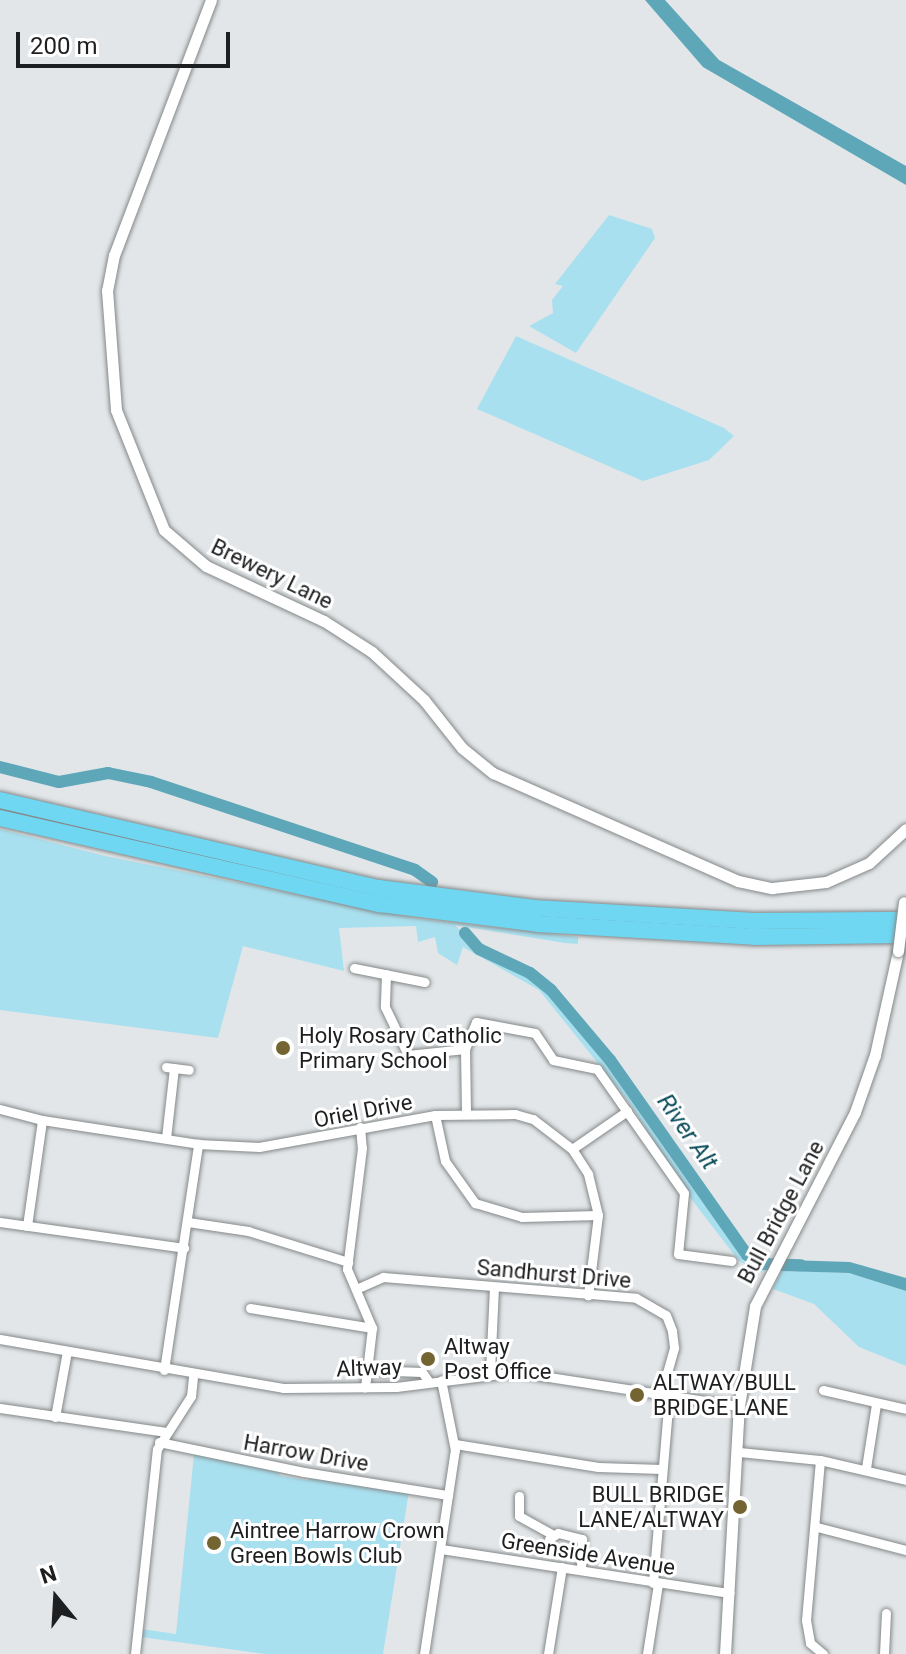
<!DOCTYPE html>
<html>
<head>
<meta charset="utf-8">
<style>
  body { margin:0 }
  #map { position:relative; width:906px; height:1654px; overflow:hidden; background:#e2e6e8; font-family:Roboto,sans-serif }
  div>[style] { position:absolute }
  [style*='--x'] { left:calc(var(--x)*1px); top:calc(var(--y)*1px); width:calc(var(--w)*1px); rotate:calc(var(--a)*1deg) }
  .green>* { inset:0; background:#a9e0ef }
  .water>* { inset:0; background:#5ea7b9 }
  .river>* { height:12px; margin:-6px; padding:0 6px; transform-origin:6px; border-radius:6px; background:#5ea7b9 }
  .roads { filter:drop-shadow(0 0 2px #848889) drop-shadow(0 0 2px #848889) }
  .minor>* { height:9px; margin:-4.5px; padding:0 4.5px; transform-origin:4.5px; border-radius:4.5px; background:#fff }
  .tertiary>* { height:11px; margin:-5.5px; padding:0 5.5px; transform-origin:5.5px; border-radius:5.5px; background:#fff }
  .motorway>* { height:16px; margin:-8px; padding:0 8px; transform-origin:8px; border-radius:8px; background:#6fd7f1 }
  .bridges { filter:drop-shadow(0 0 2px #848889) drop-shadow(0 0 2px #848889) }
  .tertiary-bridge>* { height:11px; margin:-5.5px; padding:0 5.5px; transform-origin:5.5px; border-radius:5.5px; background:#fff }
  .dots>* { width:22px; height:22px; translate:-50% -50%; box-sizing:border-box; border:4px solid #fff; border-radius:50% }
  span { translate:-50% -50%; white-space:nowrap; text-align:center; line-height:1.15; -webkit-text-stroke:6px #fff; paint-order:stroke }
  .street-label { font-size:22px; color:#1e1f20 }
  .poi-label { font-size:22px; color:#1e1f20 }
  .left { translate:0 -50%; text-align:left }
  .right { translate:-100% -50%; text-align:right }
  .water-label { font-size:24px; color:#0a4c5a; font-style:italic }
  .north { position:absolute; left:16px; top:1558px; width:80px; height:80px; -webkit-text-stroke:6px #fff; paint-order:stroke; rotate:342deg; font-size:22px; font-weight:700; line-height:32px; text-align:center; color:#1e1f20 }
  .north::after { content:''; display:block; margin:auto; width:28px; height:36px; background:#1e1f20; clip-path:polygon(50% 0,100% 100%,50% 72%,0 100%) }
  .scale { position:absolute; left:16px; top:32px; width:214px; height:36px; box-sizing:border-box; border:4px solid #1e1f20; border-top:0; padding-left:10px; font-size:24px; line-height:28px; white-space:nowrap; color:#1e1f20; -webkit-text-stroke:6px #fff; paint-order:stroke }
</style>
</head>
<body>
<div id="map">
  <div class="green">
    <i style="clip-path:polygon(609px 215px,652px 229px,655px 238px,576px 353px,529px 326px,553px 313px,552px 300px,563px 286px,555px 284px)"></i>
    <i style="clip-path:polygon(516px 336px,724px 428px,734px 436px,709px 460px,643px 481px,477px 409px)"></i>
    <i style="clip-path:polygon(0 829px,105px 856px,419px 919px,578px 937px,578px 944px,565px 943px,455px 925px,480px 953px,531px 977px,556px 999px,619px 1080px,745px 1263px,748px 1259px,766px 1266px,762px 1273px,739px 1261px,685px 1191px,629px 1102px,539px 990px,463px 947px,457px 965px,438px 953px,435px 937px,418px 942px,416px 926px,339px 928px,344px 971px,243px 946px,218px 1038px,0 1010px)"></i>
    <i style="clip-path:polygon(781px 1271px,849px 1273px,906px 1291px,906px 1366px,859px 1347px,814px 1304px,773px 1289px)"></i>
    <i style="clip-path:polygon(194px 1454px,275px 1470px,281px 1476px,307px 1480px,315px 1475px,409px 1491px,383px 1654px,265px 1654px,141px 1637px,142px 1629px,176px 1634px)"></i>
  </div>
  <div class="water">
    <i style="clip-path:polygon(645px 0,665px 0,719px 60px,906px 166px,906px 185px,703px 67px)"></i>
    <i style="clip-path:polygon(787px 1260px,850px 1262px,906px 1278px,906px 1291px,849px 1273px,781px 1271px)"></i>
  </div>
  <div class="river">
    <i style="--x:0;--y:767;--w:61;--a:14.3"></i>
    <i style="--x:59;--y:782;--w:50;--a:-10.4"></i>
    <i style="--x:108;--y:773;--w:44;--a:11.8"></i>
    <i style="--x:151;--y:782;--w:278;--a:18.4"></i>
    <i style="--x:415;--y:870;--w:21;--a:35"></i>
    <i style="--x:465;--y:933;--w:21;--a:49"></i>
    <i style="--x:479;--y:949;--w:56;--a:25.2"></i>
    <i style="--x:530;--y:973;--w:27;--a:39"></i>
    <i style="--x:551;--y:990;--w:92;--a:49.9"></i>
    <i style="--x:610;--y:1060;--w:238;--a:54.9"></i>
    <i style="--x:747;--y:1255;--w:18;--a:29"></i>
    <i style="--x:763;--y:1264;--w:38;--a:2"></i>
  </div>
  <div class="roads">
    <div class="minor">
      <i style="--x:354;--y:968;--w:72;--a:11.2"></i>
      <i style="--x:386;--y:974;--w:33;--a:92"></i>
      <i style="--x:385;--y:1007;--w:53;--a:64.4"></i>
      <i style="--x:408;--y:1055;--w:57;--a:-6"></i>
      <i style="--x:166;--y:1067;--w:23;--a:7"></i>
      <i style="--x:0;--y:1109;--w:43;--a:14.7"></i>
      <i style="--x:42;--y:1120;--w:158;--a:8.7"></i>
      <i style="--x:198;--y:1144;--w:61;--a:2.8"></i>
      <i style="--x:259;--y:1147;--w:179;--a:-10.3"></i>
      <i style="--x:435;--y:1115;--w:80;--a:-0.7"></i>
      <i style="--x:515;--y:1114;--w:19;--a:16"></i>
      <i style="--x:533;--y:1119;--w:49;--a:37.6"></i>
      <i style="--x:572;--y:1149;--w:30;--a:57"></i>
      <i style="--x:588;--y:1174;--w:42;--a:76.3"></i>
      <i style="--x:598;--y:1215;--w:81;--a:97.1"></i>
      <i style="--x:466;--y:1112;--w:63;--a:-90.9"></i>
      <i style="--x:465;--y:1049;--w:29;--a:-68"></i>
      <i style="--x:476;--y:1022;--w:60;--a:10.6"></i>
      <i style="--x:535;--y:1033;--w:32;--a:56"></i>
      <i style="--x:553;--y:1060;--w:45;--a:11.6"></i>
      <i style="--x:597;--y:1069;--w:151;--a:54.9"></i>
      <i style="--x:684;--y:1193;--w:61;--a:95.6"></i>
      <i style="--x:678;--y:1254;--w:54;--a:7.4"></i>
      <i style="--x:435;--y:1115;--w:47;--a:77.7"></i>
      <i style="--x:445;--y:1161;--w:52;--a:54.5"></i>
      <i style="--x:475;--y:1203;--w:49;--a:16.6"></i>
      <i style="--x:522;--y:1217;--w:76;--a:-1.5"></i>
      <i style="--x:360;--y:1127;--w:21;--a:85"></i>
      <i style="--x:362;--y:1148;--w:122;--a:97.1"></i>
      <i style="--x:347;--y:1269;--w:64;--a:67"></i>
      <i style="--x:372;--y:1328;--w:60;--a:96.7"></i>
      <i style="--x:166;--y:1138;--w:70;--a:-83.5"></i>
      <i style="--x:572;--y:1149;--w:67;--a:-34.6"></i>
      <i style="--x:0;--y:1222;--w:186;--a:8"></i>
      <i style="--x:188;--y:1222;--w:61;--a:8.5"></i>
      <i style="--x:248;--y:1231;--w:105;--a:17.2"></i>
      <i style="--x:27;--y:1226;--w:107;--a:-81.9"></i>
      <i style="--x:356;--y:1289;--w:30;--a:-24"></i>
      <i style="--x:383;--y:1277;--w:254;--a:4.7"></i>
      <i style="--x:636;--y:1298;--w:34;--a:30"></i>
      <i style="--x:666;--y:1315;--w:17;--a:69"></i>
      <i style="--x:672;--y:1331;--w:17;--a:83"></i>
      <i style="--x:674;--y:1348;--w:48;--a:105.8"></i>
      <i style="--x:250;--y:1308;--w:124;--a:9.3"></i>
      <i style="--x:0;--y:1339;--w:287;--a:9.8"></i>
      <i style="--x:283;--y:1388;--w:113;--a:-0.5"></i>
      <i style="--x:396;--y:1387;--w:121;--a:-7.1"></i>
      <i style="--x:516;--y:1372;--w:226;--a:8.7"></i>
      <i style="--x:164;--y:1370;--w:229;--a:-81.4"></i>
      <i style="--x:367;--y:1370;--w:55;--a:2.1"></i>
      <i style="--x:422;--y:1372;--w:12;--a:55"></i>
      <i style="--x:490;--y:1372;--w:85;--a:-87.3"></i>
      <i style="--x:823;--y:1390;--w:85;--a:12.9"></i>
      <i style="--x:0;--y:1408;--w:168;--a:8.2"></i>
      <i style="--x:55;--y:1417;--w:67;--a:-79.7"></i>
      <i style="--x:159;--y:1442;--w:148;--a:11.7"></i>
      <i style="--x:304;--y:1472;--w:146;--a:9.1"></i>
      <i style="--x:455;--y:1444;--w:145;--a:9.1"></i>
      <i style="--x:598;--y:1467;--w:64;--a:1.8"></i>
      <i style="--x:739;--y:1452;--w:81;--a:5.6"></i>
      <i style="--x:820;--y:1460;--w:88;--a:13.1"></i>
      <i style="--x:820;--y:1460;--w:161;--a:95"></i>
      <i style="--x:806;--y:1620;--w:23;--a:80"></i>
      <i style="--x:810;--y:1643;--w:17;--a:40"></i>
      <i style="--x:866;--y:1468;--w:65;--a:-81.1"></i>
      <i style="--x:519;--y:1496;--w:20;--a:90"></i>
      <i style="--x:519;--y:1516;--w:39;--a:29"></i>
      <i style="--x:817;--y:1527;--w:92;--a:14.5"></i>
      <i style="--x:549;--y:1539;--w:11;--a:-34"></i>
      <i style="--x:558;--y:1533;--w:25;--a:14"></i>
      <i style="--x:582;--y:1539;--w:31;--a:92"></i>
      <i style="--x:441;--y:1549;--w:292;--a:8.7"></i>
      <i style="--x:653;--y:1583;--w:189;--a:-85.1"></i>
      <i style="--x:135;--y:1654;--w:206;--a:-83.9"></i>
      <i style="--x:157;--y:1449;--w:63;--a:-57.3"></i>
      <i style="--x:191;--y:1396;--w:20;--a:-84"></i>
      <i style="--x:424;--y:1654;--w:206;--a:-81.4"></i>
      <i style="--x:455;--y:1450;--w:71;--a:-101.3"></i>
      <i style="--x:548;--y:1654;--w:88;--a:-80.9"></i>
      <i style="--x:647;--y:1654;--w:71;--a:-81.1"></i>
      <i style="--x:884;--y:1654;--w:41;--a:-87.2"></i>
    </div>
    <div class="tertiary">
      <i style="--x:211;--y:0;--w:273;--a:110.8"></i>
      <i style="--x:114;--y:255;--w:36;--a:101"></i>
      <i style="--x:107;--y:290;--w:120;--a:85.7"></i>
      <i style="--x:116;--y:410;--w:129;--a:68.2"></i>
      <i style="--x:164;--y:530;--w:55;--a:40.6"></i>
      <i style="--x:206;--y:566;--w:130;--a:25"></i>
      <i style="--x:324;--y:621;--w:57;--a:32.9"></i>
      <i style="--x:372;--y:652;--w:71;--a:42.7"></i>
      <i style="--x:424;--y:700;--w:61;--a:51.6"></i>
      <i style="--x:462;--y:748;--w:40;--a:39"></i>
      <i style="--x:493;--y:773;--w:268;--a:23.8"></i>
      <i style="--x:738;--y:881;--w:35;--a:12"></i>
      <i style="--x:772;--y:888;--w:54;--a:-6.3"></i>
      <i style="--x:826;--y:882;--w:47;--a:-23.8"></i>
      <i style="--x:869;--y:863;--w:50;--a:-42.6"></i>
      <i style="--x:725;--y:1654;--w:248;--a:-86.8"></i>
      <i style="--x:739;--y:1406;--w:101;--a:-80.9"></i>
      <i style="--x:755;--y:1306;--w:218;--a:-62.7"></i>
      <i style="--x:855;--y:1112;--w:60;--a:-70.7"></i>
      <i style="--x:875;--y:1055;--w:107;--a:-77.5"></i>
    </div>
    <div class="motorway">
      <i style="--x:0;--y:800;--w:389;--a:13.1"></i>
      <i style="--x:379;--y:888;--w:157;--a:7.3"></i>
      <i style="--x:535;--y:908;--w:216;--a:3.4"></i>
      <i style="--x:751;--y:921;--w:155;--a:-0.4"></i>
      <i style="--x:0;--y:818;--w:390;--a:12.8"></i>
      <i style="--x:380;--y:904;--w:159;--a:7.2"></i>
      <i style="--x:538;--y:924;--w:216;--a:3.4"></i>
      <i style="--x:754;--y:937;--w:152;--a:-0.8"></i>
    </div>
  </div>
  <div class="bridges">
    <div class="tertiary-bridge">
      <i style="--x:898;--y:951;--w:49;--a:-83"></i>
    </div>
  </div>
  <div class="dots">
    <i style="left:283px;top:1048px;background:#736431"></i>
    <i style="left:428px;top:1359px;background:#736431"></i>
    <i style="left:637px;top:1395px;background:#736431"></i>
    <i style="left:740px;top:1507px;background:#736431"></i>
    <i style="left:214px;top:1543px;background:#736431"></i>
  </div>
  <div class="street-label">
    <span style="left:272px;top:574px;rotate:26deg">Brewery Lane</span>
    <span style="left:363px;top:1111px;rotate:-11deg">Oriel Drive</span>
    <span style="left:781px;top:1212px;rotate:-62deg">Bull Bridge Lane</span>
    <span style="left:554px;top:1274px;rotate:5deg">Sandhurst Drive</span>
    <span style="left:369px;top:1368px;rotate:-2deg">Altway</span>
    <span style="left:306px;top:1453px;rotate:10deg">Harrow Drive</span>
    <span style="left:588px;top:1554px;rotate:9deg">Greenside Avenue</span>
  </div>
  <div class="poi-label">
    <span class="left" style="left:299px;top:1048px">Holy Rosary Catholic<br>Primary School</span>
    <span class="left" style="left:444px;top:1359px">Altway<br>Post Office</span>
    <span class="left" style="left:653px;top:1395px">ALTWAY/BULL<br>BRIDGE LANE</span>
    <span class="right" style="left:724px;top:1507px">BULL BRIDGE<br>LANE/ALTWAY</span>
    <span class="left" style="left:230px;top:1543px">Aintree Harrow Crown<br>Green Bowls Club</span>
  </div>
  <div class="water-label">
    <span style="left:687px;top:1132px;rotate:55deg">River Alt</span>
  </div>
  <div class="north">N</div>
  <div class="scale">200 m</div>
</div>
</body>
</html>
